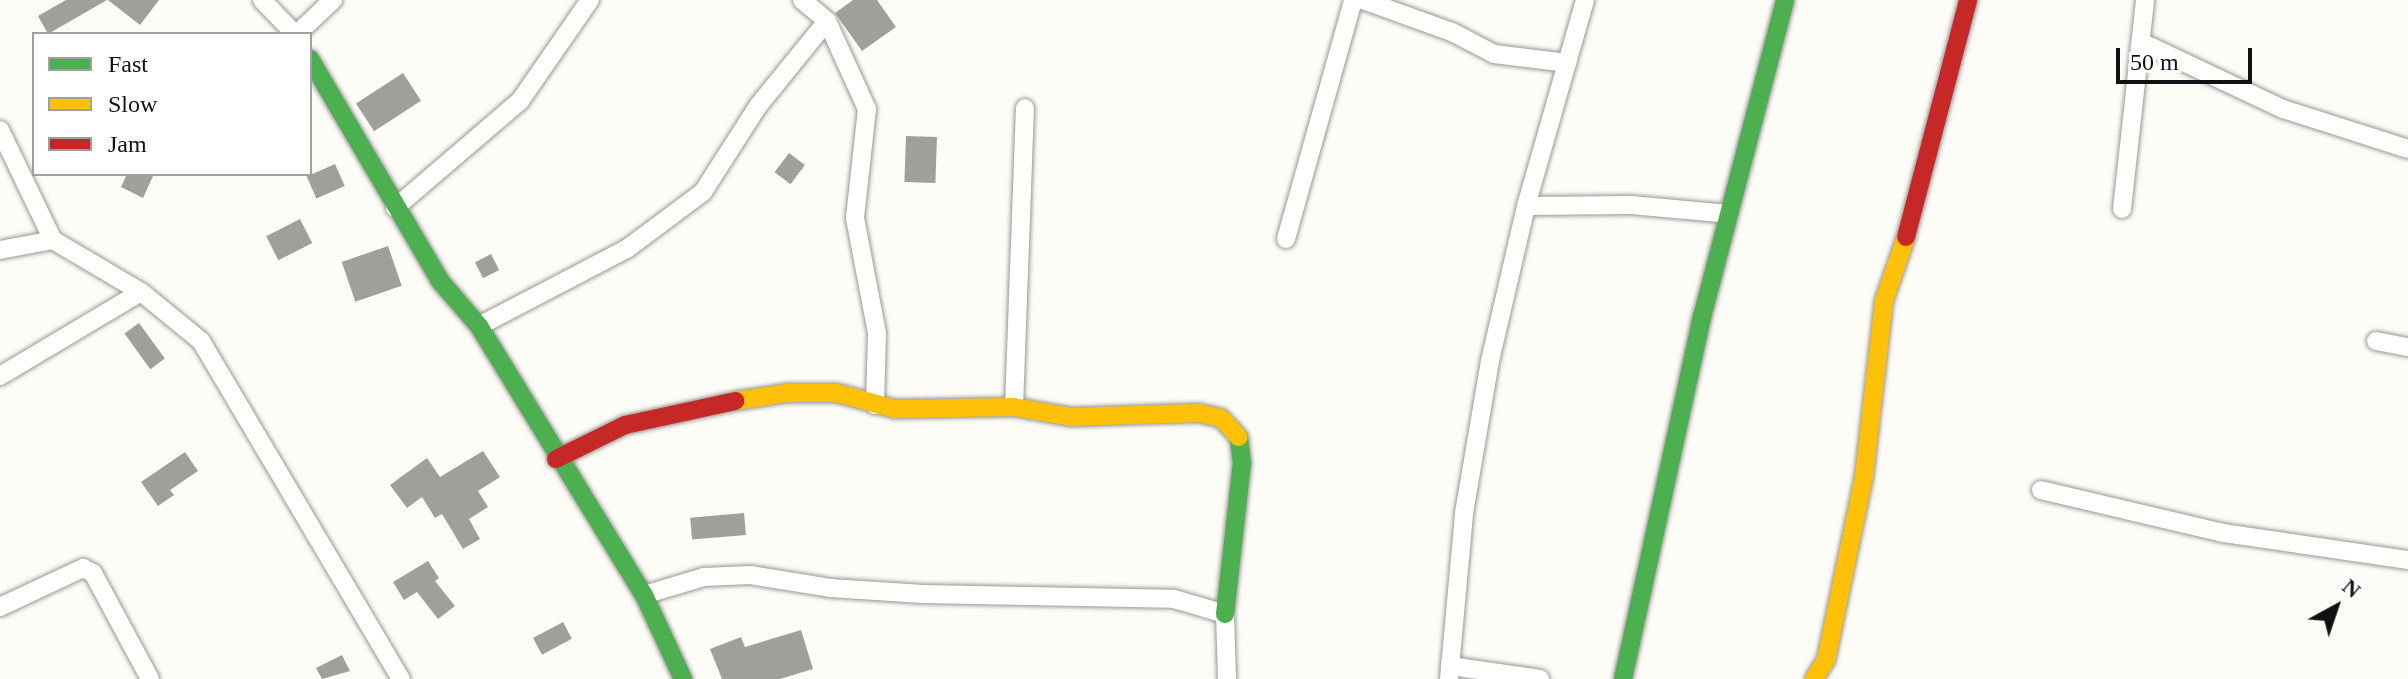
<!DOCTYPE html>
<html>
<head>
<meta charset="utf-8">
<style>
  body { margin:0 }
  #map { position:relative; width:2408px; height:679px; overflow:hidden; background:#fdfcf7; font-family:Georgia,serif }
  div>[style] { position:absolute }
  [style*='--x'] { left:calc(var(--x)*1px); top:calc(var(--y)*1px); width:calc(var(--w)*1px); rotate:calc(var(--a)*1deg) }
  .building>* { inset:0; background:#a19f9c; transform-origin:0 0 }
  .roads { filter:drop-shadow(0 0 2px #979795) drop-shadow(0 0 2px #979795) }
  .street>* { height:18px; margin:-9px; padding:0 9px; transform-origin:9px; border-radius:9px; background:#fffffe }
  .fast>* { height:18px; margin:-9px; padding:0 9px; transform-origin:9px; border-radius:9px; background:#4caf50 }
  .slow>* { height:18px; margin:-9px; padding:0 9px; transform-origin:9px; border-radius:9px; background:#ffc107 }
  .jam>* { height:18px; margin:-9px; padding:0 9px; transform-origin:9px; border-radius:9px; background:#c62828 }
  span { translate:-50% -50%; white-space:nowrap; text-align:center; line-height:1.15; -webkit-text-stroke:8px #fff; paint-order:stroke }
  .legend { position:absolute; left:32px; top:32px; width:280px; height:144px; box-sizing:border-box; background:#fff; border:2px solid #a0a0a0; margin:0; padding:10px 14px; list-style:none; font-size:24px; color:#111 }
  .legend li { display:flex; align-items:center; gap:16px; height:40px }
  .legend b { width:40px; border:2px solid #a0a0a0 }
  .north { position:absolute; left:2296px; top:567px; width:80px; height:80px; -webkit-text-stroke:6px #fff; paint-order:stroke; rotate:40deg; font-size:22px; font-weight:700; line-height:32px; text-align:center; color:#111 }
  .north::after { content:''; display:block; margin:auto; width:28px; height:36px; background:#111; clip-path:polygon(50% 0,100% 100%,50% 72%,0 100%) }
  .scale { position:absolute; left:2116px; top:48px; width:136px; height:36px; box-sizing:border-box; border:4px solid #111; border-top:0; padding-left:10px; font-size:24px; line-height:28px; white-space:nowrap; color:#111; -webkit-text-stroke:6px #fff; paint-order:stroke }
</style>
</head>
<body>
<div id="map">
  <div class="building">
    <i style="clip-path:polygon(66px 0,107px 0,48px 34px,38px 16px)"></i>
    <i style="clip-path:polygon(108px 0,159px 0,140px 25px)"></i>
    <i style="clip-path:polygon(853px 0,877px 0,896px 27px,862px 51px,835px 13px)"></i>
    <i style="left:403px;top:73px;width:33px;height:56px;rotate:57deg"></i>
    <i style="left:906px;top:136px;width:31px;height:46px;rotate:2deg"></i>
    <i style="left:789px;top:153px;width:20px;height:24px;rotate:37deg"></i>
    <i style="left:335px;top:164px;width:24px;height:31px;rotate:66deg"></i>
    <i style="clip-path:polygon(127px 174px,154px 174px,143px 198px,121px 187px)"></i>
    <i style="left:300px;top:219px;width:27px;height:38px;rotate:63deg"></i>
    <i style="left:388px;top:246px;width:42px;height:49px;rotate:71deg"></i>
    <i style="left:491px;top:254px;width:18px;height:18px;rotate:63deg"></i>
    <i style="left:139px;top:323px;width:44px;height:18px;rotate:54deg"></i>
    <i style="clip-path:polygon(483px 451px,500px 477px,478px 491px,488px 507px,469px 519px,480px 539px,463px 549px,442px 514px,435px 518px,422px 497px,407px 508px,390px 485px,427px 458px,440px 477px)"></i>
    <i style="clip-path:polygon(185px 452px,198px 471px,170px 490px,174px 495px,158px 506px,141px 482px)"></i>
    <i style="left:744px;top:513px;width:22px;height:54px;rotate:85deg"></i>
    <i style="clip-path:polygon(428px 561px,439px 578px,435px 581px,455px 606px,438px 619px,417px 592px,404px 600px,393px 582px)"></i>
    <i style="left:563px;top:622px;width:19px;height:34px;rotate:62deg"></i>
    <i style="clip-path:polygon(801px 630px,813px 669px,780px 679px,722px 679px,710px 649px,741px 637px,745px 647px)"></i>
    <i style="clip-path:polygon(342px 655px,350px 671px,322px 679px,316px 668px)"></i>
  </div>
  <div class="roads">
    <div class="street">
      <i style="--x:262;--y:0;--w:47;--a:45.9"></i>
      <i style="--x:802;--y:0;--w:33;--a:40"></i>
      <i style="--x:827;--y:21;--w:97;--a:65.6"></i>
      <i style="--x:867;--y:109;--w:110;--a:96.3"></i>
      <i style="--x:855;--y:218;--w:117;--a:79.2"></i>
      <i style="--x:877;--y:333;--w:72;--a:91.6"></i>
      <i style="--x:1363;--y:0;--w:95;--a:19.8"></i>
      <i style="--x:1452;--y:32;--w:47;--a:27.6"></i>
      <i style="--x:1494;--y:54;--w:74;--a:7"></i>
      <i style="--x:297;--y:34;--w:50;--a:-43.4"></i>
      <i style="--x:2141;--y:42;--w:157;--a:25.3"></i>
      <i style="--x:2283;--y:109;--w:131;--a:17.7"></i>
      <i style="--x:0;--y:130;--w:122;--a:64.3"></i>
      <i style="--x:53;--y:240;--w:102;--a:30.6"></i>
      <i style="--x:141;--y:292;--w:77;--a:39.2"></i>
      <i style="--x:201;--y:341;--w:393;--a:59.4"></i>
      <i style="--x:1526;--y:206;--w:105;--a:-0.5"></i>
      <i style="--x:1631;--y:205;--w:98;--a:5.2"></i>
      <i style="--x:395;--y:208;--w:165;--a:-40.6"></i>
      <i style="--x:520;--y:101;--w:123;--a:-55.3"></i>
      <i style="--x:2122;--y:209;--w:210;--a:-83.7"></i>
      <i style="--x:1286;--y:239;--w:248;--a:-74.3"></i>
      <i style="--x:0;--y:250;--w:54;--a:-10.7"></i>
      <i style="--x:479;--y:326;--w:168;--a:-27.6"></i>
      <i style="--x:628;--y:248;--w:94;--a:-36.7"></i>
      <i style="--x:703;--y:192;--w:102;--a:-57.4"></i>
      <i style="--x:758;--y:106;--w:109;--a:-50.9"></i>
      <i style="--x:2376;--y:341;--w:33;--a:11"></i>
      <i style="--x:0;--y:376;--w:164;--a:-30.8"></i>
      <i style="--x:1014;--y:407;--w:299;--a:-87.9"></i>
      <i style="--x:2041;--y:490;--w:187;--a:13.3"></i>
      <i style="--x:2223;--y:533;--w:187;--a:8.3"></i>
      <i style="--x:644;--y:595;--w:63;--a:-16.7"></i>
      <i style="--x:704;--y:577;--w:46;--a:-2.5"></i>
      <i style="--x:750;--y:575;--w:81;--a:9.2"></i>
      <i style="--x:830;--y:588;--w:93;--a:3.7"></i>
      <i style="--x:923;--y:594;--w:251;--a:1.1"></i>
      <i style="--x:1174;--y:599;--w:53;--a:16.4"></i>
      <i style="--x:1225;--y:614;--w:65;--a:88.2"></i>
      <i style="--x:0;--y:607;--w:92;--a:-25.2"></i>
      <i style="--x:83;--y:568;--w:11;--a:27"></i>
      <i style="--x:93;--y:573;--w:120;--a:61.7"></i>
      <i style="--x:1450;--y:666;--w:91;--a:8.2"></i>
      <i style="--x:1449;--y:679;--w:167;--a:-84.8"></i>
      <i style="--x:1464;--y:513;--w:154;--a:-80.3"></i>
      <i style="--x:1490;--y:361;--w:159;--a:-76.9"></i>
      <i style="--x:1526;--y:206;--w:214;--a:-74"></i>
    </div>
    <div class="fast">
      <i style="--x:310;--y:59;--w:257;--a:59.6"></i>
      <i style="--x:440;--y:281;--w:60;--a:49.1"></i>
      <i style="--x:479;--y:326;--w:316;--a:58.5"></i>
      <i style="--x:644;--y:595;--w:93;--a:65.1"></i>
      <i style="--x:1225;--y:614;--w:152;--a:-83.6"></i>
      <i style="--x:1242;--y:463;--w:26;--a:-97"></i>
      <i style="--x:1623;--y:679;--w:371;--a:-77.7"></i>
      <i style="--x:1702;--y:317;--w:328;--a:-75.3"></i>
    </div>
    <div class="slow">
      <i style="--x:735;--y:401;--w:54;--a:-8.6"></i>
      <i style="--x:788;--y:393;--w:49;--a:0"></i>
      <i style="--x:837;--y:393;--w:60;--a:15.4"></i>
      <i style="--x:895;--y:409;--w:119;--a:-1"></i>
      <i style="--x:1014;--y:407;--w:59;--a:9.8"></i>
      <i style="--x:1072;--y:417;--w:127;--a:-1.8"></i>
      <i style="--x:1199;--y:413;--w:23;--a:13"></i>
      <i style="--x:1221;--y:418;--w:26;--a:47"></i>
      <i style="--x:1814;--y:679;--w:22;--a:-58"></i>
      <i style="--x:1826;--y:660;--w:188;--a:-78.3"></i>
      <i style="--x:1864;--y:476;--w:176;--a:-83.5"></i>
      <i style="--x:1884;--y:301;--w:68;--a:-71"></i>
    </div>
    <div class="jam">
      <i style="--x:1906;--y:237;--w:245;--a:-75.3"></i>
      <i style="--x:556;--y:459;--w:77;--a:-26.2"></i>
      <i style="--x:625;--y:425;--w:113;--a:-12.3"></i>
    </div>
  </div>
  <ul class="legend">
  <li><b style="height:10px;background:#4caf50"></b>Fast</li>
  <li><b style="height:10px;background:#ffc107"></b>Slow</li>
  <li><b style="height:10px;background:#c62828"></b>Jam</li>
  </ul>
  <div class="north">N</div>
  <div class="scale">50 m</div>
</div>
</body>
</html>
